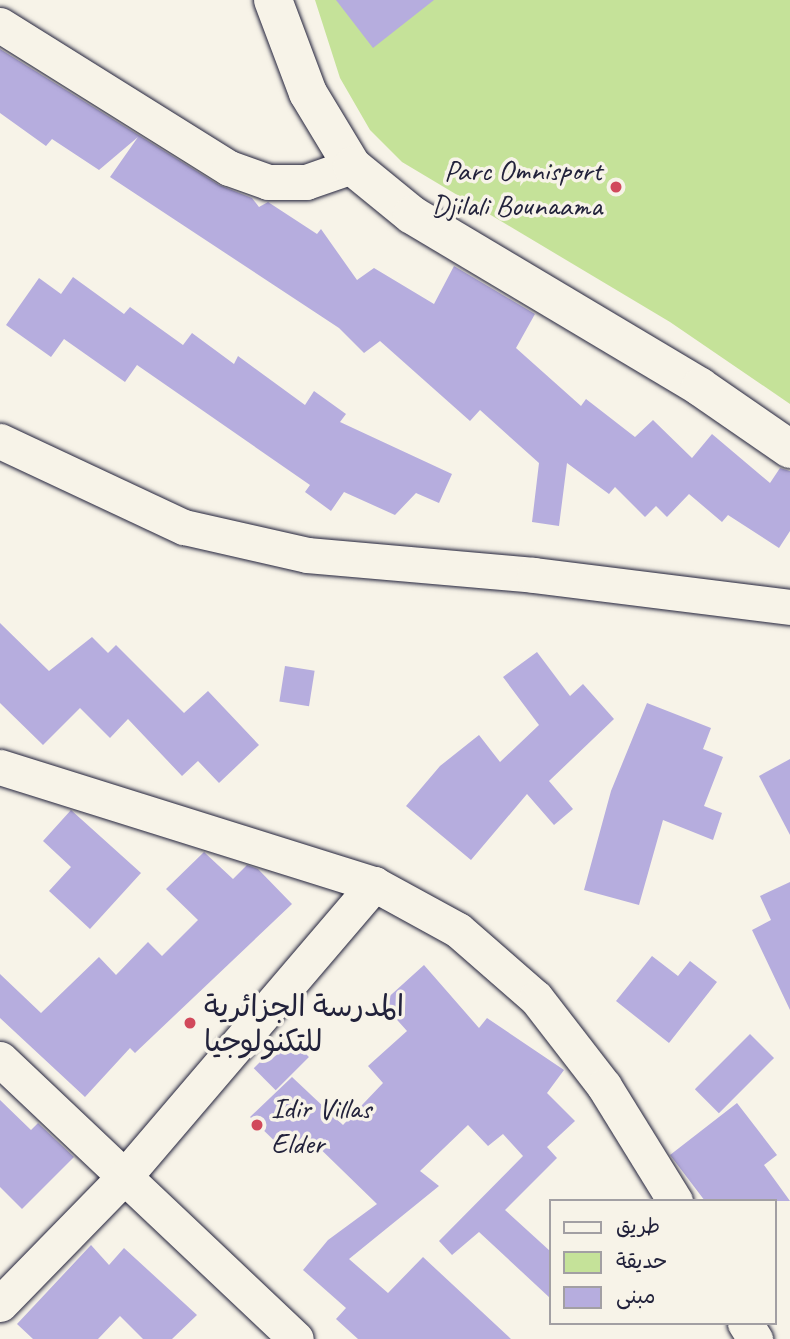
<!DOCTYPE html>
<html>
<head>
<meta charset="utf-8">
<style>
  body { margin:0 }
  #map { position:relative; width:790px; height:1339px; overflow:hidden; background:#f7f3e8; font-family:Caveat,"Playpen Sans Arabic",sans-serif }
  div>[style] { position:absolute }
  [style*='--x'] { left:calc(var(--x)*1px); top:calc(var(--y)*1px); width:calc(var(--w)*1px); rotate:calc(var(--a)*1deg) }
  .green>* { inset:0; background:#c5e299 }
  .building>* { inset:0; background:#b6adde; transform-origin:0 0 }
  .roads { filter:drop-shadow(0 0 2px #22223b) drop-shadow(0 0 2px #22223b) }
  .minor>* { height:35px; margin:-17.5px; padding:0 17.5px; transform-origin:17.5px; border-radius:17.5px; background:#f7f3e8 }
  .tertiary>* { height:38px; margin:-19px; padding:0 19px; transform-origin:19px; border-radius:19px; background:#f7f3e8 }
  .dots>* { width:19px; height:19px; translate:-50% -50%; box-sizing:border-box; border:4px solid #f7f3e8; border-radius:50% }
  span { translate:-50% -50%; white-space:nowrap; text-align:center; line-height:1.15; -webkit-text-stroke:7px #f7f3e8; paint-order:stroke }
  .poi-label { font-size:30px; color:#22223b }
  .right { translate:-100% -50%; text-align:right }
  .left { translate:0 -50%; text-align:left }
  .legend { position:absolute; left:549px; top:1199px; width:228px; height:126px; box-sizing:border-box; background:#f7f3e8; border:2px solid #a29fa3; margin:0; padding:9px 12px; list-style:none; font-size:21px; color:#22223b }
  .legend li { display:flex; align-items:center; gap:14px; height:35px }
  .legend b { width:35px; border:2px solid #a29fa3 }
</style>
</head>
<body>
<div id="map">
  <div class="green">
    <i style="clip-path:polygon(315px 0,790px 0,790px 404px,670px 322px,402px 162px,370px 130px,340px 78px)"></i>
  </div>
  <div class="building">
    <i style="clip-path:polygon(336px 0,434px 0,373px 48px)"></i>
    <i style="clip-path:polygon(0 49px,219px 185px,252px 198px,259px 207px,268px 202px,317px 234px,321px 229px,357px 280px,374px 268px,434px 304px,454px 266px,535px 314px,516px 348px,581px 406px,586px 399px,635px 437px,653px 420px,692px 458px,712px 434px,770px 483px,780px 468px,790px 471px,790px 531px,779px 548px,728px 515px,722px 522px,689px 494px,667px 517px,656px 506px,645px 517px,615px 487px,609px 494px,567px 463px,559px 526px,532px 522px,539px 463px,480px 410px,470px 421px,380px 341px,364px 353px,339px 328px,110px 177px,138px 137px,99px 170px,52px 139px,46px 146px,0 113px)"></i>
    <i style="clip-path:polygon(73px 277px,124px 314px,130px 307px,183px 345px,192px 333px,234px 364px,238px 356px,305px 405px,314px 391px,346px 414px,340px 422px,452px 474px,439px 503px,416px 493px,395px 515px,344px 492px,331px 511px,305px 492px,310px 485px,137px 365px,125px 382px,64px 339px,51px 357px,6px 325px,39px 278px,61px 294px)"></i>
    <i style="clip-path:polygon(0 623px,49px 671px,92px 637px,108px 653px,116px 645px,184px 713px,208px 691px,259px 745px,219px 783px,198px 761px,182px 776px,128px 719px,110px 738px,80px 708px,43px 745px,0 703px)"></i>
    <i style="clip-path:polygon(537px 652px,570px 696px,583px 684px,614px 719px,549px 781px,573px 809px,554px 825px,527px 794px,471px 860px,406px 806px,440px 766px,479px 735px,500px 762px,539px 725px,503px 677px)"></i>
    <i style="left:285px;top:666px;width:30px;height:36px;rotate:9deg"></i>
    <i style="clip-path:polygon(647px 703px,711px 728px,703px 749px,723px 757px,704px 806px,722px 813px,713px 840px,663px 820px,639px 905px,584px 890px,611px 791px)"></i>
    <i style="clip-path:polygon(790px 759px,790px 835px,759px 776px)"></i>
    <i style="clip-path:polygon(71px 810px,141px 873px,90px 929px,49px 891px,71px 867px,43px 841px)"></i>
    <i style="clip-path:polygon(204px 852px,233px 879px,247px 865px,258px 869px,292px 904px,135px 1053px,130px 1048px,85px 1097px,0 1018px,0 974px,41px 1013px,99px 957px,116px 975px,148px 942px,162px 956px,198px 920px,166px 889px)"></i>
    <i style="clip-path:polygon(790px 882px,790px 1010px,752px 930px,771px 920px,760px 896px)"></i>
    <i style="clip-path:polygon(652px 956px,678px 976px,690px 961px,717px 982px,669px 1043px,616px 1001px)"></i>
    <i style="clip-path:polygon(424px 965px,479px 1028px,487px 1018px,564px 1070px,547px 1093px,575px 1121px,547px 1147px,557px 1158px,505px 1210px,550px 1251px,550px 1298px,479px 1232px,452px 1255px,439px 1241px,523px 1156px,503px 1134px,488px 1146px,468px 1125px,420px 1171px,439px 1186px,349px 1259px,388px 1293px,423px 1257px,511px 1339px,358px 1339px,336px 1319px,346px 1308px,303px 1270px,328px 1240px,377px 1204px,305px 1134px,287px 1153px,250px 1117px,292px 1077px,343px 1125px,383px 1083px,368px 1066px,407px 1031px,382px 1003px)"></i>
    <i style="left:750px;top:1034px;width:34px;height:78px;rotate:45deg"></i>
    <i style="left:287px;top:1035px;width:31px;height:47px;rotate:45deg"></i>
    <i style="clip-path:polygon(0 1100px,31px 1130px,38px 1123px,74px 1157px,22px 1209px,0 1187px)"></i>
    <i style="clip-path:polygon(737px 1103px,777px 1155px,764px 1165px,790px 1201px,705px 1201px,670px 1155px)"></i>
    <i style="clip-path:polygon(91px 1245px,109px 1265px,124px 1248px,197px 1315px,172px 1339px,143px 1339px,120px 1316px,98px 1339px,33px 1339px,17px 1324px)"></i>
  </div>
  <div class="roads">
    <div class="minor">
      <i style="--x:0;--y:25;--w:270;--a:32"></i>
      <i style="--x:229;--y:168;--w:41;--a:19.7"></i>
      <i style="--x:268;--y:182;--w:38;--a:0"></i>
      <i style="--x:306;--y:182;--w:49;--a:-19.2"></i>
      <i style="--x:0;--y:441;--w:203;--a:25.1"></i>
      <i style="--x:184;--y:527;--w:126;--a:12.8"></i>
      <i style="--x:307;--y:555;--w:228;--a:5"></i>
      <i style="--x:534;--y:575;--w:258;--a:7.1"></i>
      <i style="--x:0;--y:767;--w:392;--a:17.4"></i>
      <i style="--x:374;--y:884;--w:96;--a:28.7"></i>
      <i style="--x:458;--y:930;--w:103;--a:41.1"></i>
      <i style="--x:536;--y:998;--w:111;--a:52.3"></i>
      <i style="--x:604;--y:1086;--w:135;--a:58.3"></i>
      <i style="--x:0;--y:1059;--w:407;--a:43.4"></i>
      <i style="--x:0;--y:1304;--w:179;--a:-45.7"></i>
      <i style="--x:125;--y:1176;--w:384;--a:-49.5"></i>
      <i style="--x:745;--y:1323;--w:19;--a:58"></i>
    </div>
    <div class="tertiary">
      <i style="--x:273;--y:0;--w:99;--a:69.4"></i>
      <i style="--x:308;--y:93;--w:85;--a:58.9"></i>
      <i style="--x:352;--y:166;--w:77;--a:39.2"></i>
      <i style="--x:412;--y:215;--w:335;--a:30.8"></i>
      <i style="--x:700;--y:387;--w:109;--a:34.6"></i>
    </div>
  </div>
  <div class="dots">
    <i style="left:616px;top:187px;background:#d1495b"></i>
    <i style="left:190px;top:1023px;background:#d1495b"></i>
    <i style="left:257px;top:1125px;background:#d1495b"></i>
  </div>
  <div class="poi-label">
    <span class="right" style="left:602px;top:187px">Parc Omnisport<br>Djilali Bounaama</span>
    <span class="left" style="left:204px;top:1023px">المدرسة الجزائرية<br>للتكنولوجيا</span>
    <span class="left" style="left:271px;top:1125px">Idir Villas<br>Elder</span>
  </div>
  <ul class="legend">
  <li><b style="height:9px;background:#f7f3e8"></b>طريق</li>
  <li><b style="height:19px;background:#c5e299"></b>حديقة</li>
  <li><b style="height:19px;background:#b6adde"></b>مبنى</li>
  </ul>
</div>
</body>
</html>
